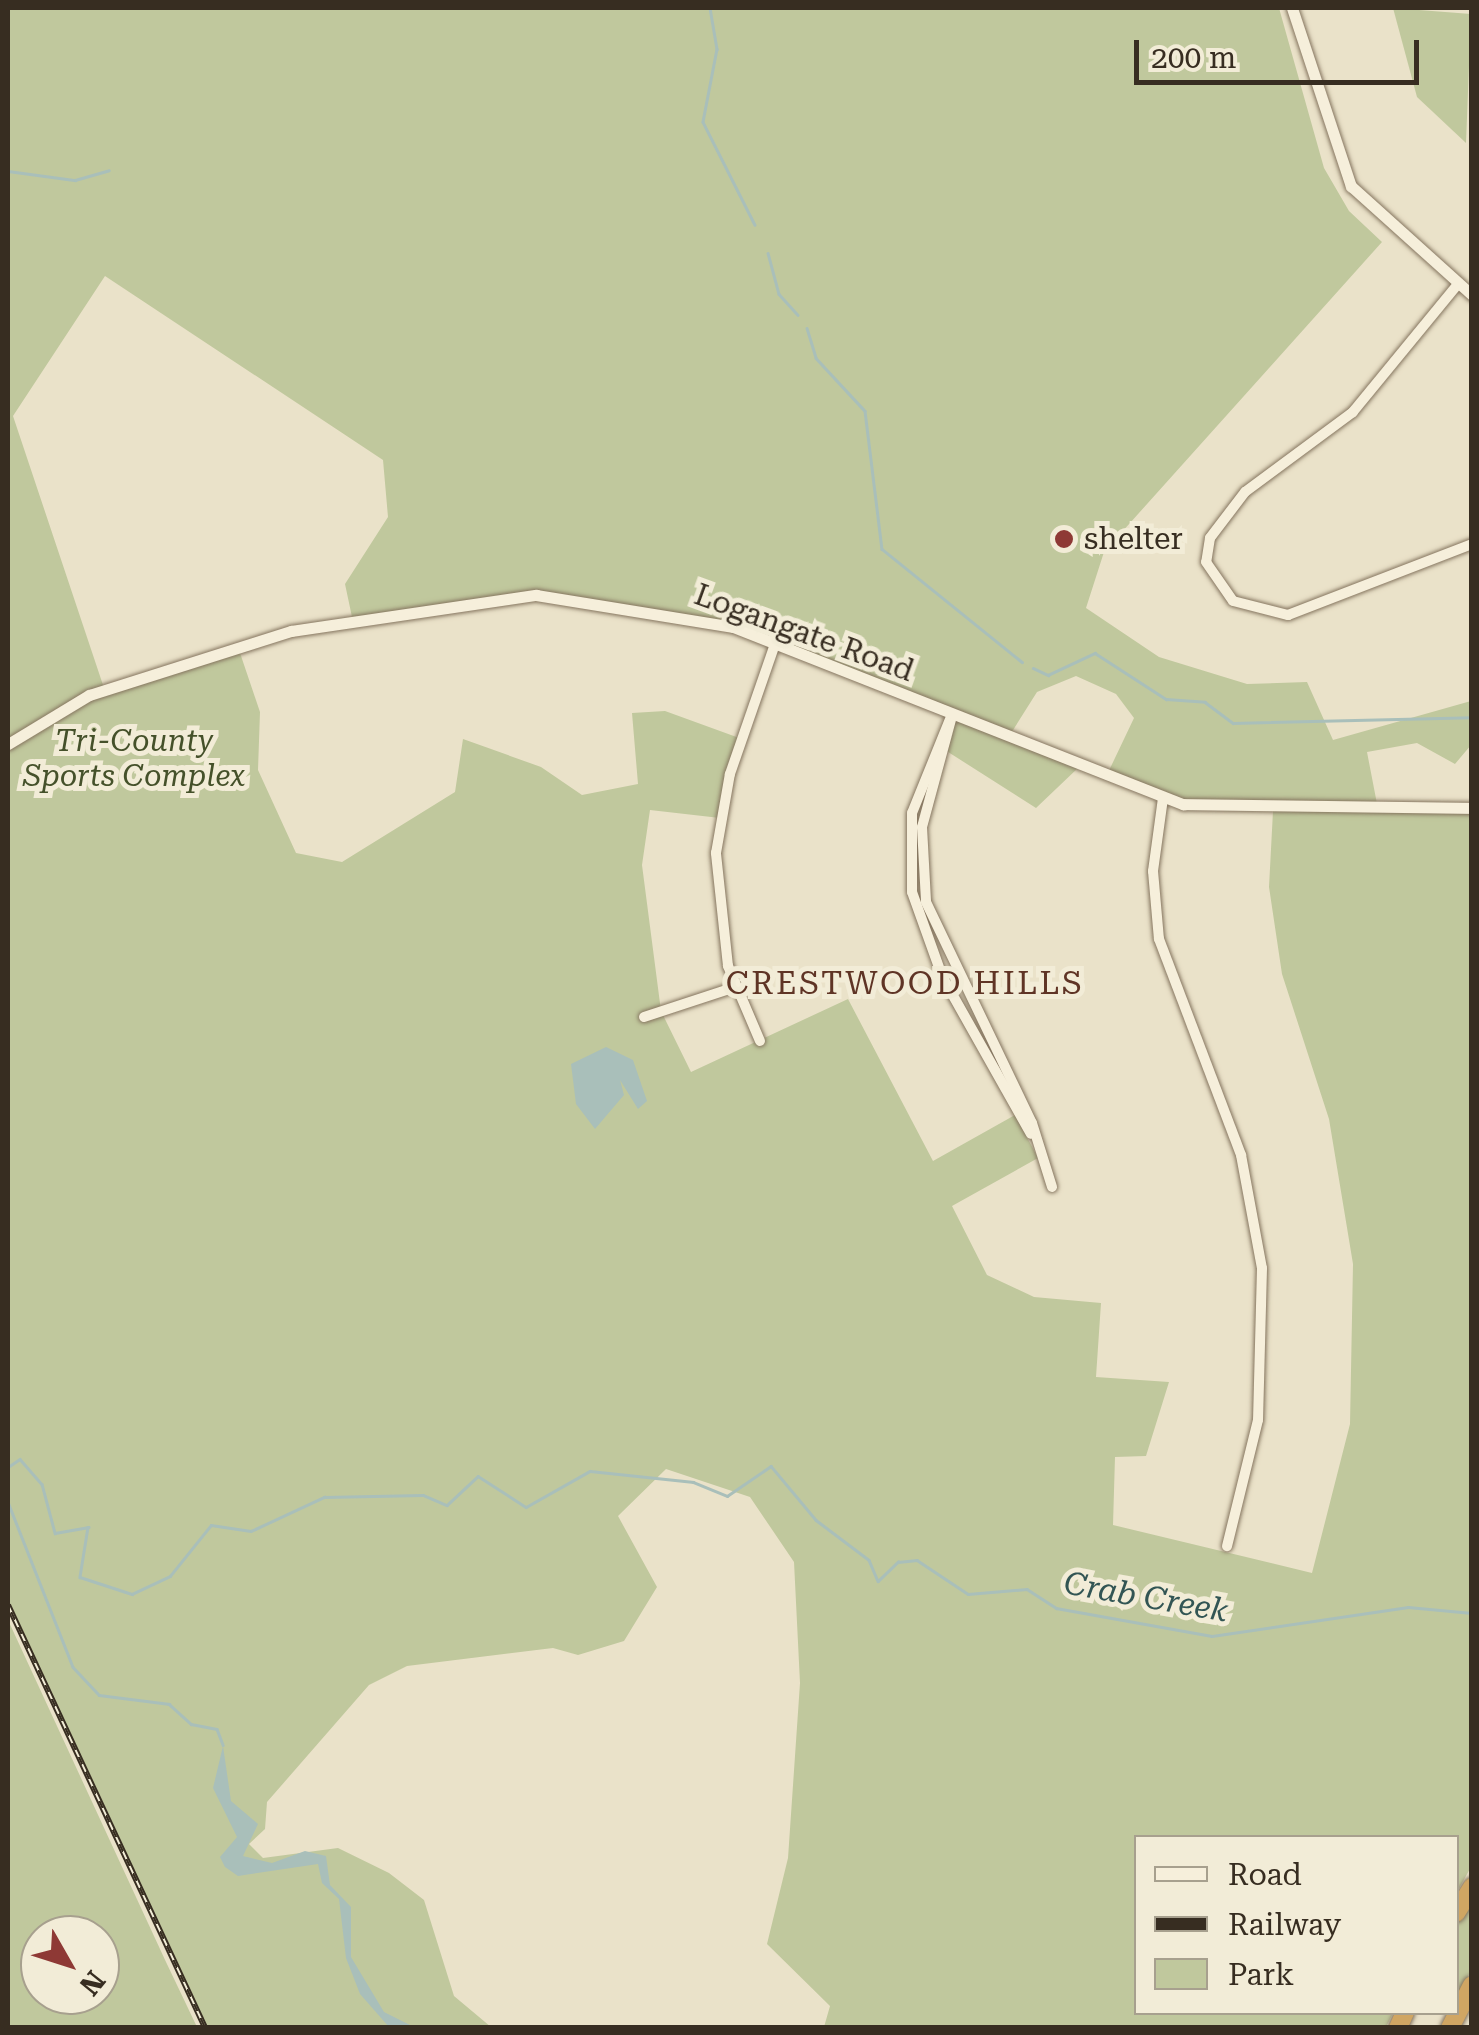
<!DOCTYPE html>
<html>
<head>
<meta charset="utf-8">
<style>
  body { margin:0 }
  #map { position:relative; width:1479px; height:2035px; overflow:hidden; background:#eae2c9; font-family:"Roboto Serif",serif }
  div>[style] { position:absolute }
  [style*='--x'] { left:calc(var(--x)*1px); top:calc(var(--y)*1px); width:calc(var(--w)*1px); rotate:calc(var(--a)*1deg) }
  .green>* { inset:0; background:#c0c89d }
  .water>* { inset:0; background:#a9bfba }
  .stream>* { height:2.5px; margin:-1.25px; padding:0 1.25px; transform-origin:1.25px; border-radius:1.25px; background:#a9bfba }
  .roads { filter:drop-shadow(0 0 2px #85755f) drop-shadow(0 0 2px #85755f) }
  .minor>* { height:10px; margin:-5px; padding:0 5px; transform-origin:5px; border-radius:5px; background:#f6efdb }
  .tertiary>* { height:11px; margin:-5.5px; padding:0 5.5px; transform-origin:5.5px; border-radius:5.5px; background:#f6efdb }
  .motorway>* { height:18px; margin:-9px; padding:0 9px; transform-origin:9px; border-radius:9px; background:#d0a663 }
  .rail>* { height:6px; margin-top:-3px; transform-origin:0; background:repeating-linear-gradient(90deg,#f2ecd7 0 8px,#372d21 0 16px); box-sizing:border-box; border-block:2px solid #372d21 }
  .dots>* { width:28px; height:28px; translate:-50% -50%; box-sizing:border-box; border:5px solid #f2ecd7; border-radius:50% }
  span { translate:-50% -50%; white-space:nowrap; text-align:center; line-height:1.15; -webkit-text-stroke:10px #f2ecd7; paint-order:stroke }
  .poi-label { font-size:30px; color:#372d21 }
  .left { translate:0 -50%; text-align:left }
  .street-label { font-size:30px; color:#372d21 }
  .park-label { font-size:30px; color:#45512a; font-style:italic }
  .neighbourhood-label { font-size:32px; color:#5f3425; letter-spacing:2.5px }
  .water-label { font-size:32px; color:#325554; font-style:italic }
  .frame { position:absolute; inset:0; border:10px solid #372d21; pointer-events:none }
  .legend { position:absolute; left:1134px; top:1835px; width:325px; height:180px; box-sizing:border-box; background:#f2ecd7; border:2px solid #a7a08e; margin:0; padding:12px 18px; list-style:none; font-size:30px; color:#372d21 }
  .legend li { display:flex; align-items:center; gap:20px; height:50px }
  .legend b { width:50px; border:2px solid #a7a08e }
  .north { position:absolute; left:20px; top:1915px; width:100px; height:100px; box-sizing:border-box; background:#f2ecd7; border:2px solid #a7a08e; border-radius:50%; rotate:129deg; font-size:28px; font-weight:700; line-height:40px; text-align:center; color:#372d21 }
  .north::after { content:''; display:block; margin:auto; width:35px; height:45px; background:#8e3935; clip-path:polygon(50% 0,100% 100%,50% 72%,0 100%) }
  .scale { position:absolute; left:1134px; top:40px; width:285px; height:45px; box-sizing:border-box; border:5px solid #372d21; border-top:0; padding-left:12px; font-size:30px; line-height:35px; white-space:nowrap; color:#372d21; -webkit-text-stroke:8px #f2ecd7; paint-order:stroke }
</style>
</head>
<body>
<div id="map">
  <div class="green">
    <i style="clip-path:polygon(evenodd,8px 8px,1279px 8px,1324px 168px,1349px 211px,1382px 242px,1104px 552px,1086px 608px,1159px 657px,1247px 684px,1307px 682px,1333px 740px,1471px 701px,1471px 745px,1455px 764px,1417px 743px,1367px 752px,1378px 809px,1471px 808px,1471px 1867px,1457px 1892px,1456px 1838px,1136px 1838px,1136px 2012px,1393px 2013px,1386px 2027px,824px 2027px,830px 2006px,767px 1944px,788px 1858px,800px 1683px,794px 1562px,750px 1497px,666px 1469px,618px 1516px,657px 1587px,624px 1641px,578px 1655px,553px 1648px,407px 1666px,369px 1685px,267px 1802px,265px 1829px,249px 1844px,263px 1858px,338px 1848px,389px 1873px,424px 1900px,454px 1996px,491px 2027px,205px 2027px,8px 1603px,8px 8px,105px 276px,383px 460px,388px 517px,345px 584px,352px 617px,536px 595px,733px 627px,952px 716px,945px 750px,1036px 808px,1078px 768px,1008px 738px,1037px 692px,1076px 676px,1116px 694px,1134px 718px,1105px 779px,1183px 804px,1273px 811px,1269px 887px,1282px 974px,1329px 1119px,1353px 1264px,1350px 1424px,1312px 1573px,1113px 1525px,1115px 1457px,1146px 1456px,1169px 1382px,1096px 1377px,1101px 1303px,1034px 1297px,987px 1275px,952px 1206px,1038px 1158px,1015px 1115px,933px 1161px,848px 999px,691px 1072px,661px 1011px,642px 865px,650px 810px,720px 818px,742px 739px,665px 711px,632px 713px,638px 784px,582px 795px,541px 767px,463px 739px,455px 792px,342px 862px,296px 853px,258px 770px,260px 712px,238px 647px,104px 688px,13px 416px,105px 276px)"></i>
    <i style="clip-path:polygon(1393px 8px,1471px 14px,1466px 143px,1417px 97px)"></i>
    <i style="clip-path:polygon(evenodd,8px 1620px,166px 1962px,197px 2027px,8px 2027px,8px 1620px,40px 1935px,100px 1935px,100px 1995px,40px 1995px,40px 1935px)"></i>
    <i style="clip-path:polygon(1471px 1898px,1471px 1970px,1457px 1998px,1457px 1925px)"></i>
  </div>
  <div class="water">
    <i style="clip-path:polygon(606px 1047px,633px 1060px,647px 1101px,638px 1109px,620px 1080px,624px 1095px,595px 1129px,576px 1104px,571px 1064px)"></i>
    <i style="clip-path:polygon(223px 1746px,231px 1801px,258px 1824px,243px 1856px,272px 1863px,305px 1851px,326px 1856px,330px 1885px,351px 1907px,351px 1957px,384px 2012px,414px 2027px,389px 2027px,360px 1994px,346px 1958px,339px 1899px,322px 1883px,318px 1864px,238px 1876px,225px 1867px,220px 1857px,237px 1837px,213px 1788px)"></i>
  </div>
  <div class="stream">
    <i style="--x:710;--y:8;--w:42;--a:80.3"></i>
    <i style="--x:717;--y:49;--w:74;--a:100.9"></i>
    <i style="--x:703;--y:122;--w:115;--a:63.2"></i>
    <i style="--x:8;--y:171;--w:68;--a:7.7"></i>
    <i style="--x:75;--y:180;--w:35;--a:-16"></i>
    <i style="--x:768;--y:253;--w:42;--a:75"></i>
    <i style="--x:779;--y:294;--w:28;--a:48"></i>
    <i style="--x:807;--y:328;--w:31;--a:73"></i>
    <i style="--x:816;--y:358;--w:72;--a:47.2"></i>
    <i style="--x:865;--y:411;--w:139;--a:83"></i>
    <i style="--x:882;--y:549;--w:180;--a:38.9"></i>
    <i style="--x:1033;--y:668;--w:17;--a:25"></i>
    <i style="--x:1048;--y:675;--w:52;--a:-25.1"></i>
    <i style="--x:1095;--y:653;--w:85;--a:32.9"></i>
    <i style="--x:1166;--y:699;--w:39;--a:4"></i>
    <i style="--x:1205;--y:702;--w:35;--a:37"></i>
    <i style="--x:1233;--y:723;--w:239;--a:-1.4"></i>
    <i style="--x:8;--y:1467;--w:14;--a:-34"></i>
    <i style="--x:20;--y:1459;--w:33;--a:49"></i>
    <i style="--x:42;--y:1484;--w:51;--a:75.1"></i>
    <i style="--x:55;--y:1533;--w:34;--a:-10"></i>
    <i style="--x:88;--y:1527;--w:51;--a:99.1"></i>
    <i style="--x:80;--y:1577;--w:55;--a:18.1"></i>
    <i style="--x:132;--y:1594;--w:42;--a:-25.3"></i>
    <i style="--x:170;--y:1576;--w:65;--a:-51.2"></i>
    <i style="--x:211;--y:1525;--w:40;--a:8.5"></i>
    <i style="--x:251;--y:1531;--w:81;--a:-25"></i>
    <i style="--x:324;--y:1497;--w:99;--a:-1.2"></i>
    <i style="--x:423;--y:1495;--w:26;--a:23"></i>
    <i style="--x:447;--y:1505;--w:42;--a:-43.1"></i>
    <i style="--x:478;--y:1476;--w:57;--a:32.9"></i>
    <i style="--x:526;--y:1507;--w:73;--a:-29.4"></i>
    <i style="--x:590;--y:1471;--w:104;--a:6.1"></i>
    <i style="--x:693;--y:1482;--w:37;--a:22"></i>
    <i style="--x:727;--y:1496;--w:53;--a:-34.3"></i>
    <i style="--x:771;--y:1466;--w:70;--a:50.2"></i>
    <i style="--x:816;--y:1520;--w:66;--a:37"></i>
    <i style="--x:869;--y:1560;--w:23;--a:67"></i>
    <i style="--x:878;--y:1581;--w:28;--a:-44"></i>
    <i style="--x:898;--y:1562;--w:19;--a:-6"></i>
    <i style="--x:917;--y:1560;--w:61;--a:33.7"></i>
    <i style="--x:968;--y:1594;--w:59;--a:-4.8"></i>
    <i style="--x:1027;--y:1589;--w:35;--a:33"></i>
    <i style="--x:1056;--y:1608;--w:158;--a:10.2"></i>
    <i style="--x:1212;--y:1636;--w:198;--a:-8.4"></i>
    <i style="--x:1408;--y:1607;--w:64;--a:5.4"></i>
    <i style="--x:8;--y:1502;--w:177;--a:68.5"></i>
    <i style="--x:73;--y:1667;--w:38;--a:47"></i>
    <i style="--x:99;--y:1695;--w:71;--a:7.3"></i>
    <i style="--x:169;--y:1704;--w:30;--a:42"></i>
    <i style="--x:191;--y:1724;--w:26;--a:11"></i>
    <i style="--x:217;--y:1729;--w:17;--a:69"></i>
  </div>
  <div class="roads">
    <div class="minor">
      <i style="--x:1458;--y:284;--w:166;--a:129.4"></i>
      <i style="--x:1353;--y:412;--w:134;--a:143.5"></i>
      <i style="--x:1245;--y:492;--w:58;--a:127.3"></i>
      <i style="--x:1210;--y:538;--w:24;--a:99"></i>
      <i style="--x:1206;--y:562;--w:47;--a:55.3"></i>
      <i style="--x:1233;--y:601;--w:57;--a:14.3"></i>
      <i style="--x:1288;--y:615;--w:197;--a:-21.1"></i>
      <i style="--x:952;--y:716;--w:115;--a:105.1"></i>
      <i style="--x:922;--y:827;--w:75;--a:86.9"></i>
      <i style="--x:926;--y:902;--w:245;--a:64.4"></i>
      <i style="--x:1032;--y:1123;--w:67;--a:72.6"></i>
      <i style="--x:950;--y:719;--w:101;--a:112"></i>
      <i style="--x:912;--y:813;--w:79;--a:90"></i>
      <i style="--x:912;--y:892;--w:89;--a:70.3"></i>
      <i style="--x:942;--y:976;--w:181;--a:60.6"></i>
      <i style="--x:1163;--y:798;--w:74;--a:97.8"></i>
      <i style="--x:1153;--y:871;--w:68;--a:85"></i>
      <i style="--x:1159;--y:939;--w:231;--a:69.2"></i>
      <i style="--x:1241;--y:1155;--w:115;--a:79.5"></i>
      <i style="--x:1262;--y:1268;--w:152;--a:91.5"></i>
      <i style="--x:1258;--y:1420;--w:130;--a:103.8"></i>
      <i style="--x:644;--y:1017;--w:97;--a:-18.1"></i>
      <i style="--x:760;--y:1041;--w:82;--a:-113.1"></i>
      <i style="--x:728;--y:966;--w:114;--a:-96.1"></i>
      <i style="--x:716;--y:853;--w:80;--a:-80"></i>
      <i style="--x:730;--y:774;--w:138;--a:-70.9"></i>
    </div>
    <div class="tertiary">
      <i style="--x:1292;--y:8;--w:188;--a:71.7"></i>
      <i style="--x:1351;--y:186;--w:163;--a:42"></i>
      <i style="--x:8;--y:744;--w:95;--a:-31.2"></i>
      <i style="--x:89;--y:695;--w:212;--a:-17.6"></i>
      <i style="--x:291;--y:631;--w:248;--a:-8.4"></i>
      <i style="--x:536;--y:595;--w:200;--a:9.2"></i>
      <i style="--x:733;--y:627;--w:484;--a:21.5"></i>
      <i style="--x:1183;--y:804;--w:289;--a:0.8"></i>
    </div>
    <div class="motorway">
      <i style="--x:1456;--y:1913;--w:31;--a:-58"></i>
      <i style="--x:1398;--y:2028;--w:17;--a:-66"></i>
      <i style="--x:1450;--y:2028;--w:48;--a:-62.9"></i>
    </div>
  </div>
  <div class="rail">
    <i style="--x:8;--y:1605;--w:467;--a:65"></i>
  </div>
  <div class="dots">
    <i style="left:1064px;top:539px;background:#8e3935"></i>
  </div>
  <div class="poi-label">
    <span class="left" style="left:1084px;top:539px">shelter</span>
  </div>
  <div class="street-label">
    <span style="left:804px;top:633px;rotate:20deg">Logangate Road</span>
  </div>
  <div class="park-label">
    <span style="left:134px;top:758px">Tri-County<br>Sports Complex</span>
  </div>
  <div class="neighbourhood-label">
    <span style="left:905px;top:983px">CRESTWOOD HILLS</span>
  </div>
  <div class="water-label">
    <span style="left:1146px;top:1597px;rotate:10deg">Crab Creek</span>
  </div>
  <div class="frame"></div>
  <ul class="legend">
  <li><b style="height:12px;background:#f6efdb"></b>Road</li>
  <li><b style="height:12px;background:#372d21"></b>Railway</li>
  <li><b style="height:28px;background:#c0c89d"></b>Park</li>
  </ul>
  <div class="north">N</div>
  <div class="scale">200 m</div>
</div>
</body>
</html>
